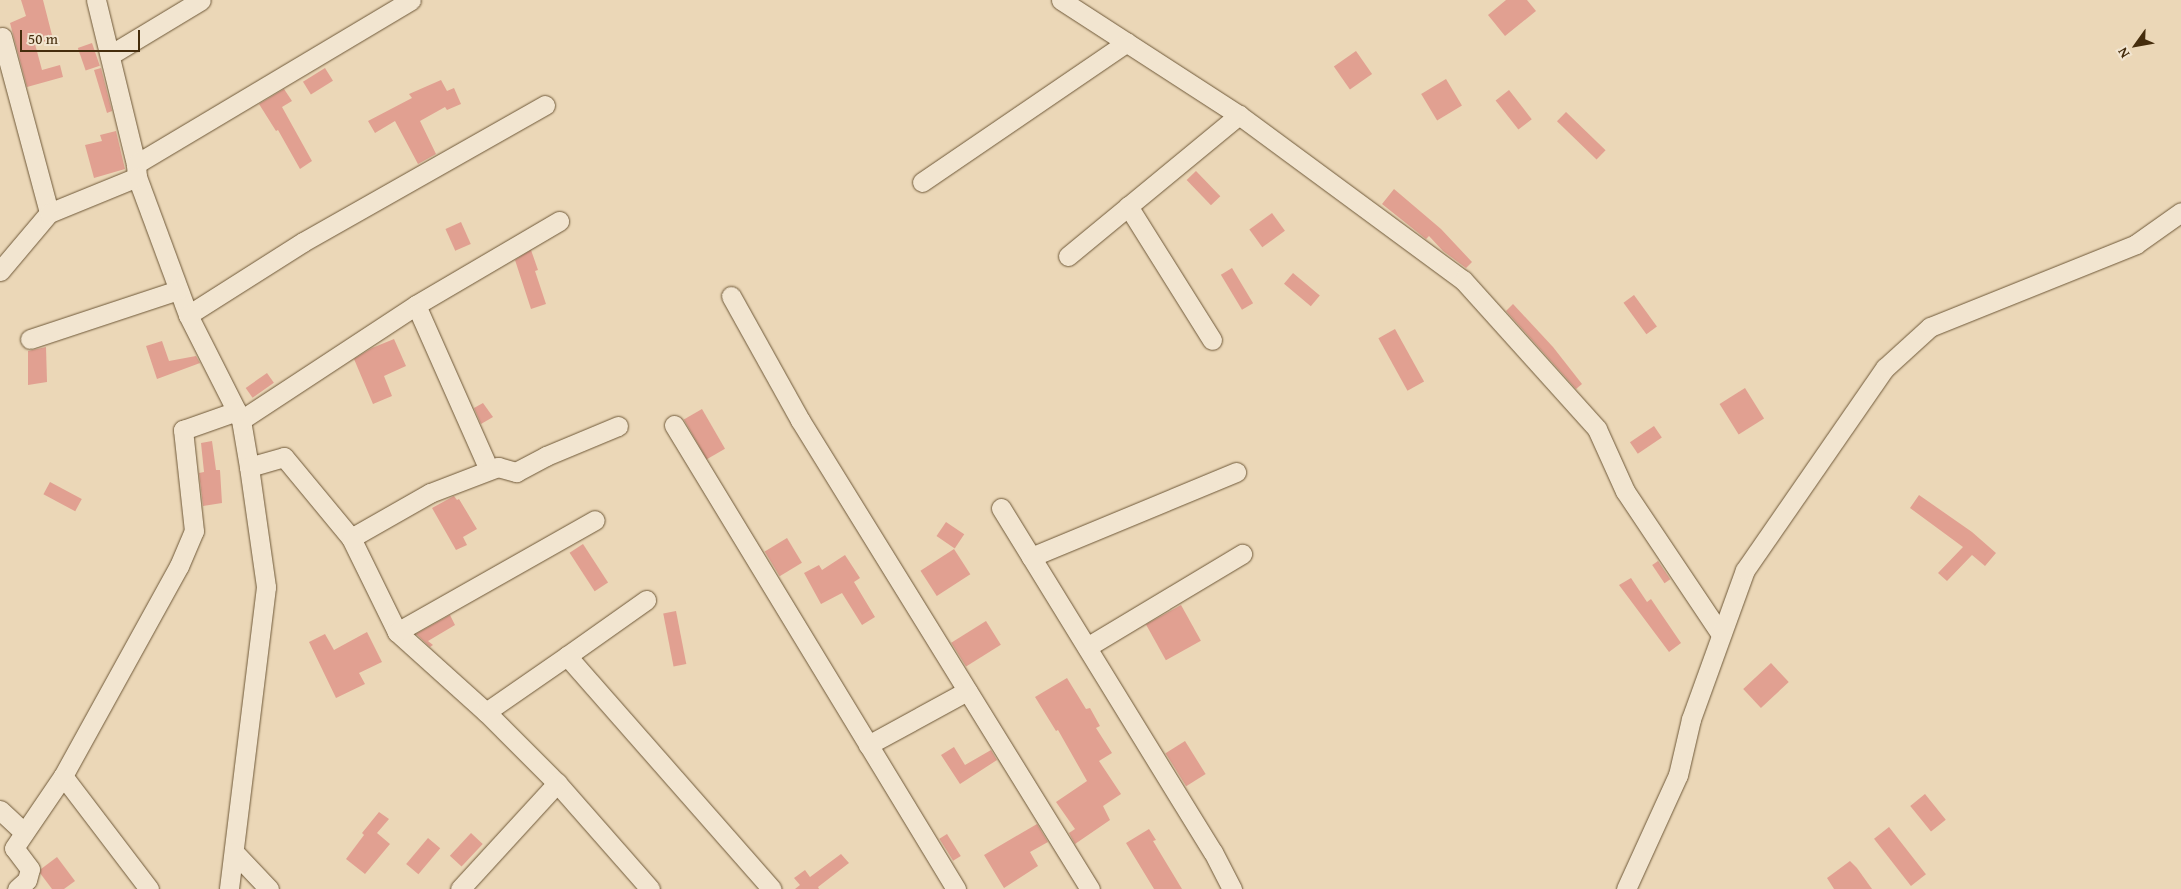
<!DOCTYPE html>
<html>
<head>
<meta charset="utf-8">
<style>
  body { margin:0 }
  #map { position:relative; width:2181px; height:889px; overflow:hidden; background:#ebd7b7; font-family:"Gentium Book Plus",serif }
  div>[style] { position:absolute }
  [style*='--x'] { left:calc(var(--x)*1px); top:calc(var(--y)*1px); width:calc(var(--w)*1px); rotate:calc(var(--a)*1deg) }
  .building>* { inset:0; background:#e1a091; transform-origin:0 0 }
  .roads { filter:drop-shadow(0 0 1px #6e5838) drop-shadow(0 0 1px #6e5838) }
  .minor>* { height:19px; margin:-9.5px; padding:0 9.5px; transform-origin:9.5px; border-radius:9.5px; background:#f2e5d0 }
  span { translate:-50% -50%; white-space:nowrap; text-align:center; line-height:1.15; -webkit-text-stroke:4px #f2e5d0; paint-order:stroke }
  .north { position:absolute; left:2111px; top:20px; width:50px; height:50px; -webkit-text-stroke:4px #f2e5d0; paint-order:stroke; rotate:238deg; font-size:14px; font-weight:700; line-height:20px; text-align:center; color:#452d0d }
  .north::after { content:''; display:block; margin:auto; width:18px; height:22px; background:#452d0d; clip-path:polygon(50% 0,100% 100%,50% 72%,0 100%) }
  .scale { position:absolute; left:20px; top:30px; width:120px; height:22px; box-sizing:border-box; border:2px solid #452d0d; border-top:0; padding-left:6px; font-size:15px; line-height:18px; white-space:nowrap; color:#452d0d; -webkit-text-stroke:4px #f2e5d0; paint-order:stroke }
</style>
</head>
<body>
<div id="map">
  <div class="building">
    <i style="clip-path:polygon(21px 0,43px 0,53px 39px,35px 44px,42px 70px,60px 65px,63px 77px,27px 87px,10px 23px,26px 16px)"></i>
    <i style="clip-path:polygon(1506px 0,1527px 0,1536px 11px,1505px 36px,1488px 15px)"></i>
    <i style="left:92px;top:43px;width:24px;height:15px;rotate:71deg"></i>
    <i style="left:1356px;top:51px;width:28px;height:27px;rotate:55deg"></i>
    <i style="clip-path:polygon(101px 68px,112px 111px,107px 113px,94px 70px)"></i>
    <i style="left:325px;top:68px;width:15px;height:26px;rotate:58deg"></i>
    <i style="left:1446px;top:79px;width:31px;height:29px;rotate:59deg"></i>
    <i style="clip-path:polygon(441px 80px,447px 91px,454px 88px,461px 104px,447px 110px,445px 107px,420px 121px,436px 154px,418px 164px,395px 121px,375px 133px,368px 121px,412px 98px,409px 94px)"></i>
    <i style="clip-path:polygon(284px 89px,292px 101px,282px 107px,312px 161px,300px 169px,278px 130px,276px 131px,259px 104px)"></i>
    <i style="left:1509px;top:90px;width:37px;height:17px;rotate:52deg"></i>
    <i style="left:1566px;top:112px;width:55px;height:13px;rotate:44deg"></i>
    <i style="clip-path:polygon(116px 131px,125px 169px,94px 178px,85px 145px,102px 141px,100px 135px)"></i>
    <i style="left:1196px;top:171px;width:35px;height:13px;rotate:46deg"></i>
    <i style="clip-path:polygon(1394px 189px,1441px 229px,1472px 262px,1466px 268px,1443px 251px,1429px 236px,1426px 239px,1382px 204px)"></i>
    <i style="left:1272px;top:213px;width:22px;height:28px;rotate:54deg"></i>
    <i style="left:461px;top:222px;width:24px;height:17px;rotate:66deg"></i>
    <i style="clip-path:polygon(531px 250px,538px 270px,535px 271px,546px 304px,531px 309px,515px 260px)"></i>
    <i style="left:1232px;top:268px;width:41px;height:13px;rotate:59deg"></i>
    <i style="left:1293px;top:273px;width:35px;height:14px;rotate:40deg"></i>
    <i style="left:1634px;top:295px;width:39px;height:13px;rotate:54deg"></i>
    <i style="clip-path:polygon(1513px 304px,1553px 347px,1582px 384px,1576px 389px,1506px 311px)"></i>
    <i style="left:1395px;top:329px;width:60px;height:19px;rotate:61deg"></i>
    <i style="clip-path:polygon(394px 339px,406px 366px,384px 376px,392px 396px,373px 404px,354px 359px,372px 348px)"></i>
    <i style="clip-path:polygon(162px 341px,169px 361px,196px 356px,200px 363px,157px 379px,146px 346px)"></i>
    <i style="clip-path:polygon(46px 347px,47px 382px,28px 385px,28px 351px)"></i>
    <i style="left:267px;top:373px;width:12px;height:26px;rotate:55deg"></i>
    <i style="left:1745px;top:388px;width:36px;height:30px;rotate:58deg"></i>
    <i style="clip-path:polygon(483px 403px,493px 417px,481px 424px,474px 408px)"></i>
    <i style="left:702px;top:409px;width:46px;height:21px;rotate:60deg"></i>
    <i style="left:1654px;top:426px;width:14px;height:29px;rotate:56deg"></i>
    <i style="clip-path:polygon(212px 441px,216px 470px,220px 470px,222px 503px,203px 506px,199px 473px,204px 472px,201px 443px)"></i>
    <i style="left:50px;top:482px;width:36px;height:14px;rotate:28deg"></i>
    <i style="clip-path:polygon(1919px 495px,1972px 532px,1996px 553px,1985px 566px,1972px 555px,1947px 581px,1938px 573px,1963px 547px,1910px 508px)"></i>
    <i style="clip-path:polygon(454px 496px,457px 500px,459px 499px,477px 529px,463px 537px,467px 545px,456px 550px,432px 508px)"></i>
    <i style="left:946px;top:522px;width:22px;height:17px;rotate:34deg"></i>
    <i style="left:787px;top:538px;width:29px;height:26px;rotate:59deg"></i>
    <i style="left:583px;top:544px;width:46px;height:16px;rotate:57deg"></i>
    <i style="left:954px;top:549px;width:30px;height:40px;rotate:57deg"></i>
    <i style="clip-path:polygon(845px 555px,860px 578px,854px 582px,875px 617px,862px 625px,842px 593px,821px 604px,804px 573px,819px 565px,822px 570px)"></i>
    <i style="left:1658px;top:561px;width:22px;height:7px;rotate:56deg"></i>
    <i style="clip-path:polygon(1631px 578px,1647px 602px,1651px 599px,1681px 643px,1669px 652px,1619px 585px)"></i>
    <i style="left:1181px;top:605px;width:41px;height:40px;rotate:61deg"></i>
    <i style="left:676px;top:611px;width:54px;height:13px;rotate:79deg"></i>
    <i style="clip-path:polygon(450px 615px,455px 625px,428px 641px,433px 645px,430px 647px,416px 634px)"></i>
    <i style="left:986px;top:621px;width:28px;height:41px;rotate:58deg"></i>
    <i style="clip-path:polygon(367px 632px,382px 662px,359px 673px,365px 684px,336px 698px,309px 642px,325px 634px,334px 650px)"></i>
    <i style="left:1771px;top:663px;width:26px;height:38px;rotate:47deg"></i>
    <i style="clip-path:polygon(1067px 678px,1086px 709px,1090px 708px,1100px 726px,1096px 728px,1112px 753px,1099px 761px,1121px 794px,1103px 806px,1110px 820px,1075px 844px,1069px 833px,1075px 829px,1056px 802px,1087px 781px,1058px 730px,1056px 731px,1035px 697px)"></i>
    <i style="left:1185px;top:741px;width:39px;height:23px;rotate:58deg"></i>
    <i style="clip-path:polygon(954px 747px,965px 765px,991px 750px,997px 760px,960px 784px,941px 755px)"></i>
    <i style="left:1925px;top:794px;width:33px;height:19px;rotate:51deg"></i>
    <i style="clip-path:polygon(379px 812px,389px 819px,377px 833px,390px 844px,365px 874px,346px 859px,364px 835px,362px 833px)"></i>
    <i style="clip-path:polygon(1037px 824px,1048px 842px,1030px 852px,1038px 866px,1004px 888px,984px 855px)"></i>
    <i style="left:1889px;top:827px;width:60px;height:19px;rotate:52deg"></i>
    <i style="clip-path:polygon(1149px 829px,1156px 840px,1153px 841px,1182px 889px,1154px 889px,1126px 843px)"></i>
    <i style="left:471px;top:833px;width:16px;height:31px;rotate:43deg"></i>
    <i style="left:947px;top:834px;width:26px;height:9px;rotate:58deg"></i>
    <i style="left:428px;top:838px;width:16px;height:34px;rotate:40deg"></i>
    <i style="clip-path:polygon(841px 854px,849px 863px,818px 887px,819px 889px,795px 889px,800px 885px,794px 878px,805px 870px,810px 877px)"></i>
    <i style="clip-path:polygon(57px 857px,75px 881px,64px 889px,52px 889px,40px 873px,41px 869px)"></i>
    <i style="clip-path:polygon(1850px 861px,1857px 868px,1872px 889px,1834px 889px,1827px 878px)"></i>
  </div>
  <div class="roads">
    <div class="minor">
      <i style="--x:96;--y:0;--w:169;--a:76.3"></i>
      <i style="--x:136;--y:164;--w:13;--a:86"></i>
      <i style="--x:137;--y:177;--w:147;--a:69.7"></i>
      <i style="--x:188;--y:315;--w:118;--a:63.2"></i>
      <i style="--x:241;--y:420;--w:48;--a:80.3"></i>
      <i style="--x:249;--y:467;--w:121;--a:81.9"></i>
      <i style="--x:266;--y:587;--w:304;--a:97"></i>
      <i style="--x:1061;--y:0;--w:212;--a:32.9"></i>
      <i style="--x:1239;--y:115;--w:278;--a:36.4"></i>
      <i style="--x:1463;--y:280;--w:200;--a:48"></i>
      <i style="--x:1597;--y:429;--w:68;--a:65.7"></i>
      <i style="--x:1625;--y:491;--w:171;--a:56.2"></i>
      <i style="--x:2;--y:37;--w:182;--a:75"></i>
      <i style="--x:110;--y:55;--w:106;--a:-31.1"></i>
      <i style="--x:136;--y:164;--w:320;--a:-30.8"></i>
      <i style="--x:922;--y:182;--w:248;--a:-34.3"></i>
      <i style="--x:1128;--y:206;--w:158;--a:57.9"></i>
      <i style="--x:1068;--y:256;--w:222;--a:-39.5"></i>
      <i style="--x:0;--y:271;--w:76;--a:-49.8"></i>
      <i style="--x:49;--y:213;--w:95;--a:-22.2"></i>
      <i style="--x:731;--y:296;--w:142;--a:60.9"></i>
      <i style="--x:800;--y:420;--w:551;--a:58.27"></i>
      <i style="--x:416;--y:305;--w:180;--a:66.1"></i>
      <i style="--x:188;--y:315;--w:136;--a:-32.4"></i>
      <i style="--x:303;--y:242;--w:278;--a:-29.5"></i>
      <i style="--x:30;--y:339;--w:156;--a:-18.3"></i>
      <i style="--x:241;--y:420;--w:209;--a:-33.3"></i>
      <i style="--x:416;--y:305;--w:166;--a:-30.4"></i>
      <i style="--x:674;--y:425;--w:543;--a:58.71"></i>
      <i style="--x:249;--y:467;--w:36;--a:-16"></i>
      <i style="--x:284;--y:457;--w:105;--a:50.4"></i>
      <i style="--x:351;--y:538;--w:105;--a:63.9"></i>
      <i style="--x:397;--y:632;--w:120;--a:42"></i>
      <i style="--x:486;--y:712;--w:100;--a:45"></i>
      <i style="--x:557;--y:783;--w:141;--a:48.7"></i>
      <i style="--x:1001;--y:508;--w:404;--a:58.4"></i>
      <i style="--x:1213;--y:852;--w:42;--a:62.8"></i>
      <i style="--x:351;--y:538;--w:91;--a:-29.7"></i>
      <i style="--x:430;--y:493;--w:73;--a:-20.9"></i>
      <i style="--x:498;--y:467;--w:19;--a:16"></i>
      <i style="--x:516;--y:472;--w:34;--a:-28"></i>
      <i style="--x:546;--y:456;--w:78;--a:-22.6"></i>
      <i style="--x:1031;--y:557;--w:222;--a:-22.5"></i>
      <i style="--x:397;--y:632;--w:227;--a:-29.5"></i>
      <i style="--x:1087;--y:647;--w:181;--a:-31"></i>
      <i style="--x:567;--y:656;--w:97;--a:-35.3"></i>
      <i style="--x:486;--y:712;--w:98;--a:-34.7"></i>
      <i style="--x:567;--y:656;--w:310;--a:48.7"></i>
      <i style="--x:868;--y:745;--w:113;--a:-28.6"></i>
      <i style="--x:63;--y:776;--w:142;--a:52.7"></i>
      <i style="--x:0;--y:810;--w:33;--a:43"></i>
      <i style="--x:234;--y:852;--w:51;--a:46.6"></i>
      <i style="--x:17;--y:889;--w:13;--a:-42"></i>
      <i style="--x:27;--y:880;--w:11;--a:-75"></i>
      <i style="--x:30;--y:869;--w:26;--a:-127"></i>
      <i style="--x:14;--y:848;--w:87;--a:-55.8"></i>
      <i style="--x:63;--y:776;--w:240;--a:-61.1"></i>
      <i style="--x:179;--y:566;--w:38;--a:-67"></i>
      <i style="--x:194;--y:531;--w:102;--a:-96.2"></i>
      <i style="--x:183;--y:430;--w:57;--a:-19.4"></i>
      <i style="--x:460;--y:889;--w:144;--a:-47.5"></i>
      <i style="--x:1626;--y:889;--w:125;--a:-65.5"></i>
      <i style="--x:1678;--y:775;--w:57;--a:-76.9"></i>
      <i style="--x:1691;--y:719;--w:158;--a:-70.1"></i>
      <i style="--x:1745;--y:570;--w:246;--a:-55.3"></i>
      <i style="--x:1885;--y:368;--w:61;--a:-42.3"></i>
      <i style="--x:1930;--y:327;--w:222;--a:-21.9"></i>
      <i style="--x:2136;--y:244;--w:55;--a:-35.4"></i>
    </div>
  </div>
  <div class="north">N</div>
  <div class="scale">50 m</div>
</div>
</body>
</html>
